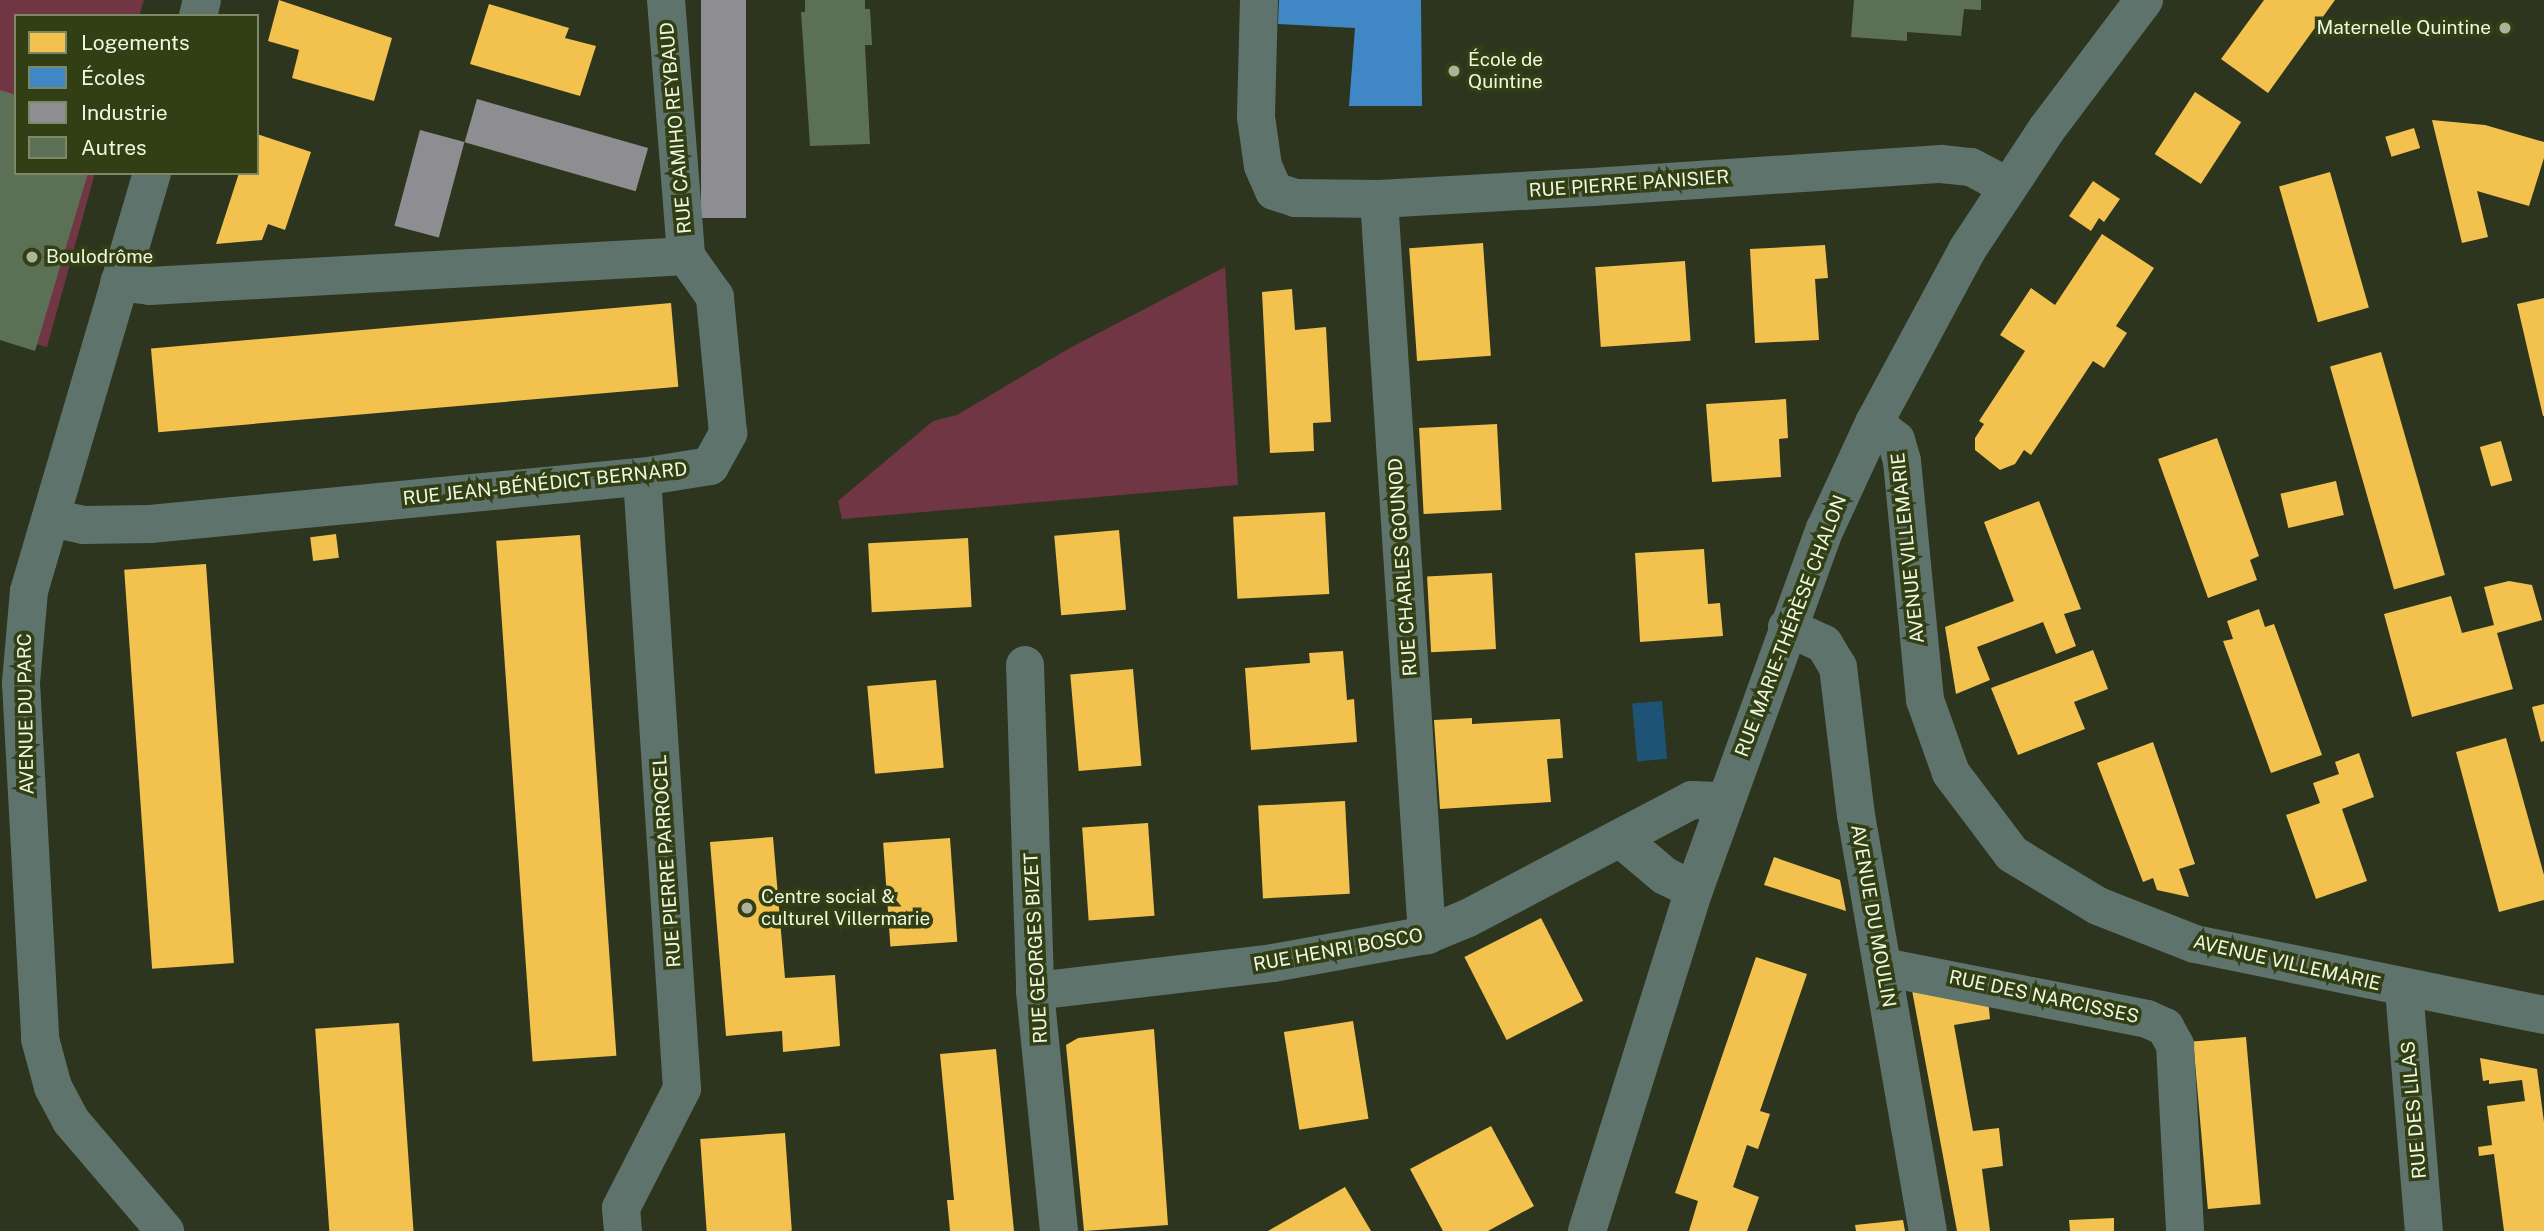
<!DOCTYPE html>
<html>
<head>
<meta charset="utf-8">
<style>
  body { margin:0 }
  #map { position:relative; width:2544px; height:1231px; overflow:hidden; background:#2e351e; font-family:"Public Sans",sans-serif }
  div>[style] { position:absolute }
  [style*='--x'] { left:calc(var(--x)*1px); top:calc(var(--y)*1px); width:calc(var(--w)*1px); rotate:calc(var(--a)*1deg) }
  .green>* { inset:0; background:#713643 }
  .water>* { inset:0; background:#1f5376; transform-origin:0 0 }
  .homes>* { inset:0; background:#f2c14e; transform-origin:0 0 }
  .schools>* { inset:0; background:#3f88c5 }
  .industry>* { inset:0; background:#8d8d92; transform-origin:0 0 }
  .building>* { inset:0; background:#5c7055 }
  .street>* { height:38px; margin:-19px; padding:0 19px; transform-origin:19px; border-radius:19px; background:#5f736d }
  .dots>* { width:19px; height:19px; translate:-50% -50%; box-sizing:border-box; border:4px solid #323f14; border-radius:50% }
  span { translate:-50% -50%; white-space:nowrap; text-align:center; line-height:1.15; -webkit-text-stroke:7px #323f14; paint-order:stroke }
  .poi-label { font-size:19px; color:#eef8df }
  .right { translate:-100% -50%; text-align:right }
  .left { translate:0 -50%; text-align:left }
  .street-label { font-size:19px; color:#eef8df }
  .legend { position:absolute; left:14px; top:14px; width:245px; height:161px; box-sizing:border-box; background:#323f14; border:2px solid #7d8965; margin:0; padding:9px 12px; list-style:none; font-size:21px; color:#eef8df }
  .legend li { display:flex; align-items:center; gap:14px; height:35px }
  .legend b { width:35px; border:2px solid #7d8965 }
</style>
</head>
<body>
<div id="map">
  <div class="green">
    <i style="clip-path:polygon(0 0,144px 0,139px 16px,16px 16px,16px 173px,95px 173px,47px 347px,0 335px)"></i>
    <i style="clip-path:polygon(1225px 267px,1238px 485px,842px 519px,838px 501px,933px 421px,957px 415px,1068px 349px)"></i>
  </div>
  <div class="water">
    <i style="left:1662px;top:701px;width:58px;height:30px;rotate:85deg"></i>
  </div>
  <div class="homes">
    <i style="clip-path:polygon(279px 0,392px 38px,374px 101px,292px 78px,299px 50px,268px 41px)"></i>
    <i style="clip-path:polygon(2264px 0,2335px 0,2268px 93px,2221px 59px)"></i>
    <i style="clip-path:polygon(489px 4px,569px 28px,565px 38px,596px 46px,580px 96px,470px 64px)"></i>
    <i style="left:2195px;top:92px;width:55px;height:74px;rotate:33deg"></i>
    <i style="clip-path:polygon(2432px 120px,2485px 125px,2544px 142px,2544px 158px,2529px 206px,2477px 191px,2488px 237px,2462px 243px)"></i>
    <i style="left:2414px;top:128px;width:21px;height:30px;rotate:73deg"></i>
    <i style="clip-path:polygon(257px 134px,311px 152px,285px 230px,268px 224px,262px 240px,216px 244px,239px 173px,257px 173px)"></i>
    <i style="left:2330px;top:172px;width:141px;height:53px;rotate:74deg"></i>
    <i style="clip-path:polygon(2093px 181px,2120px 199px,2104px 222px,2099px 218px,2091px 231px,2069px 216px)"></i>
    <i style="clip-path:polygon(2102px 234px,2154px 268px,2116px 326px,2127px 333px,2104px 368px,2093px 361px,2031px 455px,2024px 450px,2015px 464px,2000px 470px,1975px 450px,1975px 438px,1984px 424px,1979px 421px,2025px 351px,2000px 335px,2031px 288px,2055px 305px)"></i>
    <i style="left:1483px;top:243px;width:113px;height:74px;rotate:86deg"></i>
    <i style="clip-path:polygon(1825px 245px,1828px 278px,1815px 279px,1819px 340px,1755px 343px,1750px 249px)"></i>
    <i style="left:1685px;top:261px;width:80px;height:90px;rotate:86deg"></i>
    <i style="clip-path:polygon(1292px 289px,1295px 330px,1326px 327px,1331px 422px,1313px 423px,1314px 451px,1270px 453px,1262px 292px)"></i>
    <i style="clip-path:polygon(2544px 298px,2544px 416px,2543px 416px,2517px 304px)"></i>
    <i style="left:671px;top:303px;width:84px;height:522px;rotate:85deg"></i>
    <i style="left:2381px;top:352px;width:232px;height:53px;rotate:74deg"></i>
    <i style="clip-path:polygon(1786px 399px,1788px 438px,1779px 439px,1781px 477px,1712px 482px,1706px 404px)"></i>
    <i style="left:1497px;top:424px;width:86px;height:78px;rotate:87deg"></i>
    <i style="clip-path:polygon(2217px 438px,2259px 556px,2250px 560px,2257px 580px,2208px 598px,2158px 459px)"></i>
    <i style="left:2501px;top:441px;width:41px;height:22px;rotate:74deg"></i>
    <i style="left:2336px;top:481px;width:35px;height:57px;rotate:77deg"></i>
    <i style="clip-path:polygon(2039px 501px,2081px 609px,2064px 614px,2076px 646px,2056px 654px,2043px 622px,1977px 647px,1990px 680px,1956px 694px,1945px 627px,2014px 601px,1984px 522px)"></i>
    <i style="left:1325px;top:512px;width:82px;height:92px;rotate:87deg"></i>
    <i style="left:1119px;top:530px;width:80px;height:65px;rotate:85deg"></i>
    <i style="left:336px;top:534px;width:24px;height:26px;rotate:83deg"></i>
    <i style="left:580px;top:535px;width:522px;height:84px;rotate:86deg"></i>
    <i style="left:968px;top:538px;width:69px;height:100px;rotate:87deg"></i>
    <i style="clip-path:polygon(1704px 549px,1708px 604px,1720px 603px,1723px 636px,1640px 642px,1635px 553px)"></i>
    <i style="left:206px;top:564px;width:400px;height:82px;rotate:86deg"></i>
    <i style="left:1492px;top:573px;width:76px;height:65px;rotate:87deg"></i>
    <i style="clip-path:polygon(2509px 581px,2532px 585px,2542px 620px,2497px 633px,2513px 689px,2412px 717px,2384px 614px,2451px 596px,2462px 633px,2494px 625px,2484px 587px)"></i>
    <i style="clip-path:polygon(2259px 609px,2265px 627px,2274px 624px,2322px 755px,2271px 773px,2223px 641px,2233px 639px,2227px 621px)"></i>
    <i style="clip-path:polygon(2093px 650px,2108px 689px,2074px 702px,2085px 729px,2018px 755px,1991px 688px)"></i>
    <i style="clip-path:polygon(1343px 651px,1347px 700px,1354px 699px,1357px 742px,1251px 750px,1245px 668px,1310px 663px,1309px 653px)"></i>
    <i style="left:1133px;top:669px;width:97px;height:63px;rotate:85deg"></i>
    <i style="left:936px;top:680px;width:88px;height:69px;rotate:85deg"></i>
    <i style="clip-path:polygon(2544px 704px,2544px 741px,2541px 742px,2532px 707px)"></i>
    <i style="clip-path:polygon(1472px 718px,1472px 724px,1560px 719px,1563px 758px,1547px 759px,1551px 802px,1440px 809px,1434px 720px)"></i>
    <i style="clip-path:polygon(2506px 738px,2544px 875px,2544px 900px,2499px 912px,2456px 752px)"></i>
    <i style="clip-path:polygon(2153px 742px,2195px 864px,2179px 869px,2189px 897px,2157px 890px,2153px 878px,2143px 882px,2097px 763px)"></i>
    <i style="clip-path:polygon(2359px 753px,2374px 797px,2342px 809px,2367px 881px,2316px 899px,2286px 815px,2320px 803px,2313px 783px,2339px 774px,2335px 762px)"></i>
    <i style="left:1345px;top:801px;width:93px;height:87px;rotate:87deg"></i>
    <i style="left:1148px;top:823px;width:93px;height:66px;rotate:86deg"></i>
    <i style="clip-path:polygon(773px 837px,785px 978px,835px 975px,840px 1046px,783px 1052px,782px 1031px,726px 1036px,710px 842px)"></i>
    <i style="left:950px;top:838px;width:104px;height:67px;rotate:86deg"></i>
    <i style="clip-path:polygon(1774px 857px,1840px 880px,1846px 911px,1764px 885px)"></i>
    <i style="left:1541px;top:918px;width:93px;height:86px;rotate:63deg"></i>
    <i style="clip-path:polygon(1756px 957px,1807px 974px,1760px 1111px,1770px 1114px,1758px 1149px,1747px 1145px,1733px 1187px,1759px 1197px,1747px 1231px,1689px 1231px,1698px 1201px,1675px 1193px)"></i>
    <i style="clip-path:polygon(1911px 985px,1988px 999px,1990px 1019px,1954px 1025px,1973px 1131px,1999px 1128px,2003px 1166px,1982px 1169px,1990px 1231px,1957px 1231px)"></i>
    <i style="left:1353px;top:1021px;width:99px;height:70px;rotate:81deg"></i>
    <i style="left:399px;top:1023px;width:209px;height:84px;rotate:86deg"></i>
    <i style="clip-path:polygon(1154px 1029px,1168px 1225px,1084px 1231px,1066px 1045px,1078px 1038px)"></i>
    <i style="left:2246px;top:1037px;width:168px;height:53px;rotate:85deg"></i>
    <i style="clip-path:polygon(996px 1049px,1014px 1231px,950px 1231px,947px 1200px,954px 1200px,940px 1054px)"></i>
    <i style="clip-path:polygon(2480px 1058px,2537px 1069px,2544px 1122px,2544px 1231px,2504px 1231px,2494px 1154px,2479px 1156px,2478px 1147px,2492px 1145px,2487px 1106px,2525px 1101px,2522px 1080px,2489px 1084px,2489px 1080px,2483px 1081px)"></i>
    <i style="clip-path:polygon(1491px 1126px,1534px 1206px,1488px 1231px,1443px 1231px,1410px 1169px)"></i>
    <i style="left:785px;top:1133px;width:98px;height:85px;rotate:86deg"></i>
    <i style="clip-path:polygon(1345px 1187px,1371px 1231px,1268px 1231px)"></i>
    <i style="clip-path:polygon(2114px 1218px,2114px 1231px,2070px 1231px,2069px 1220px)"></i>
    <i style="clip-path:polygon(1903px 1220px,1905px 1231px,1856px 1231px,1855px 1225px)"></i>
  </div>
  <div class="schools">
    <i style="clip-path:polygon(1279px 0,1421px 0,1422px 106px,1349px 106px,1355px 28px,1278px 24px)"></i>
  </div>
  <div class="industry">
    <i style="left:701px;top:0;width:45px;height:218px"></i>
    <i style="left:477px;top:99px;width:178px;height:45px;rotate:16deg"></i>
    <i style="left:420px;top:130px;width:46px;height:99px;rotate:15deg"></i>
  </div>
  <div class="building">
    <i style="clip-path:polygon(805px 0,865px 0,865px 9px,870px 9px,872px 45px,865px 45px,870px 144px,810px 146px,801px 12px,805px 12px)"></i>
    <i style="clip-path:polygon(1854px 0,1981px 0,1981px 10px,1964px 9px,1961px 36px,1907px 32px,1907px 41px,1851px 37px)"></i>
    <i style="clip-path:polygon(0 90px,16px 95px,16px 173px,88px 173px,35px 351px,0 340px)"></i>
  </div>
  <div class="street">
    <i style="--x:666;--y:0;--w:257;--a:85.5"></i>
    <i style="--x:1259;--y:0;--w:117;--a:91.5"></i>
    <i style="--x:1256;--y:117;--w:49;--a:81.9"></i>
    <i style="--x:1263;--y:166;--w:27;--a:66"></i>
    <i style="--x:1274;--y:191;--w:22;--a:18"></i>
    <i style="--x:1295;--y:198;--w:84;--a:0.7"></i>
    <i style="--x:1379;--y:199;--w:214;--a:-3.2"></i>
    <i style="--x:1593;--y:187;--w:349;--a:-3.8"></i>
    <i style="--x:1941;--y:164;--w:30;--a:6"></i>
    <i style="--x:1971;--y:167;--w:40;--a:28"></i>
    <i style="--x:198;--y:16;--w:16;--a:-76"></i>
    <i style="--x:152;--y:173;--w:436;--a:106.4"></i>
    <i style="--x:29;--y:591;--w:92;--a:95"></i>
    <i style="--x:21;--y:683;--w:357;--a:86.9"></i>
    <i style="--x:40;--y:1039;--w:50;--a:74.8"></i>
    <i style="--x:53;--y:1087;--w:38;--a:62"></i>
    <i style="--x:71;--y:1121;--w:145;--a:49.5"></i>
    <i style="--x:1379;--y:199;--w:738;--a:86.27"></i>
    <i style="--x:1874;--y:423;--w:28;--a:38"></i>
    <i style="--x:1896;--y:440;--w:22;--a:74"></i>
    <i style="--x:1902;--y:461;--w:240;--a:84.5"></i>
    <i style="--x:1925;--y:700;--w:77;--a:70.4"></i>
    <i style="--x:1951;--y:773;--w:101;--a:53"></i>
    <i style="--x:2012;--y:854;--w:100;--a:31.2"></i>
    <i style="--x:2098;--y:906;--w:104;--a:21.4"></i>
    <i style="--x:2195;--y:944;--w:356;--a:11.5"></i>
    <i style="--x:51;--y:518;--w:34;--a:12"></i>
    <i style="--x:84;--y:525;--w:66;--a:-0.9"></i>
    <i style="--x:150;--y:524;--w:494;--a:-5.5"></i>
    <i style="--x:642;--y:477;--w:69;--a:-9.2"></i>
    <i style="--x:710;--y:466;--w:38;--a:-61"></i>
    <i style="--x:728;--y:433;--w:137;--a:-95.5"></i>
    <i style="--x:715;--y:297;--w:50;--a:-125.3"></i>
    <i style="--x:686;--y:256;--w:537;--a:176.8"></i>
    <i style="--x:150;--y:286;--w:31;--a:-173"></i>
    <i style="--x:1787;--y:627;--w:41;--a:24.7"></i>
    <i style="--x:1824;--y:644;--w:27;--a:59"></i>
    <i style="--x:1838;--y:667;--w:149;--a:83.1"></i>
    <i style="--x:1856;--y:815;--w:422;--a:80.2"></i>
    <i style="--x:1025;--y:665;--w:326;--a:88.2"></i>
    <i style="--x:1035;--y:991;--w:241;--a:84.3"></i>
    <i style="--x:1621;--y:839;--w:57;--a:40.1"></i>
    <i style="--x:1665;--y:876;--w:32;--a:26"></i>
    <i style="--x:1883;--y:967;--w:269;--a:11.1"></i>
    <i style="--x:2147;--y:1019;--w:20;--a:24"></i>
    <i style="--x:2165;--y:1027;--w:21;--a:61"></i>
    <i style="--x:2175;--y:1045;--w:186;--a:86.9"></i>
    <i style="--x:2404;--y:989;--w:243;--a:85.3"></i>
    <i style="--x:1035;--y:991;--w:240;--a:-6.7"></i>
    <i style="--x:1273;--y:963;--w:157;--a:-10.3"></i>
    <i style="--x:1427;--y:935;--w:44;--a:-22.5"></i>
    <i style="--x:1468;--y:918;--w:253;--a:-27.8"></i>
    <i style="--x:1692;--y:800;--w:32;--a:2"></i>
    <i style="--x:623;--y:1231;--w:23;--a:-95"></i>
    <i style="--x:621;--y:1208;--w:134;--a:-62.9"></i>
    <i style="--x:682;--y:1089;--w:613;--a:-93.74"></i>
    <i style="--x:1587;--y:1231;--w:357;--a:-72.6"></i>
    <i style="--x:1694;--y:890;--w:384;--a:-70.1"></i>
    <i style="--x:1825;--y:529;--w:117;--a:-65.2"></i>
    <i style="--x:1874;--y:423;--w:196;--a:-61.7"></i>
    <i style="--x:1967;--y:250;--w:144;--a:-56.6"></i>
    <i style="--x:2046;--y:130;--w:163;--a:-53"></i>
  </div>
  <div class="dots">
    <i style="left:2505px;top:28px;background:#abb49b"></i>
    <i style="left:1454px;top:71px;background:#abb49b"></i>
    <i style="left:32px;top:257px;background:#abb49b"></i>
    <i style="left:747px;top:908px;background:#abb49b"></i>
  </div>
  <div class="poi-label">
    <span class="right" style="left:2491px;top:28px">Maternelle Quintine</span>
    <span class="left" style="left:1468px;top:71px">École de<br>Quintine</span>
    <span class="left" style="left:46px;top:257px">Boulodrôme</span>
    <span class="left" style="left:761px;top:908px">Centre social &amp;<br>culturel Villermarie</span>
  </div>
  <div class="street-label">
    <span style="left:676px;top:128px;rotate:-95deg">RUE CAMIHO REYBAUD</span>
    <span style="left:1629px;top:184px;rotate:-4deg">RUE PIERRE PANISIER</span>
    <span style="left:545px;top:484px;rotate:-6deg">RUE JEAN-BÉNÉDICT BERNARD</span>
    <span style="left:1908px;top:548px;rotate:-96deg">AVENUE VILLEMARIE</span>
    <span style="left:1403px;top:567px;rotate:-94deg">RUE CHARLES GOUNOD</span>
    <span style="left:1791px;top:626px;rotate:-69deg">RUE MARIE-THÉRÈSE CHALON</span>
    <span style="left:26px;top:714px;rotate:-91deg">AVENUE DU PARC</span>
    <span style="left:667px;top:861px;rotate:-94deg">RUE PIERRE PARROCEL</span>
    <span style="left:1873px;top:916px;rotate:80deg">AVENUE DU MOULIN</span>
    <span style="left:1036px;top:948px;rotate:-93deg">RUE GEORGES BIZET</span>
    <span style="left:1338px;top:950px;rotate:-10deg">RUE HENRI BOSCO</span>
    <span style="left:2287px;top:963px;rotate:13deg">AVENUE VILLEMARIE</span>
    <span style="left:2044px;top:997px;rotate:12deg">RUE DES NARCISSES</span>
    <span style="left:2414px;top:1110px;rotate:-95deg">RUE DES LILAS</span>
  </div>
  <ul class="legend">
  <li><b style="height:19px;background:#f2c14e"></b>Logements</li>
  <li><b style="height:19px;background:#3f88c5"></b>Écoles</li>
  <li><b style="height:19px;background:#8d8d92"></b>Industrie</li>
  <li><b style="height:19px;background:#5c7055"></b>Autres</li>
  </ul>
</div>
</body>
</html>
